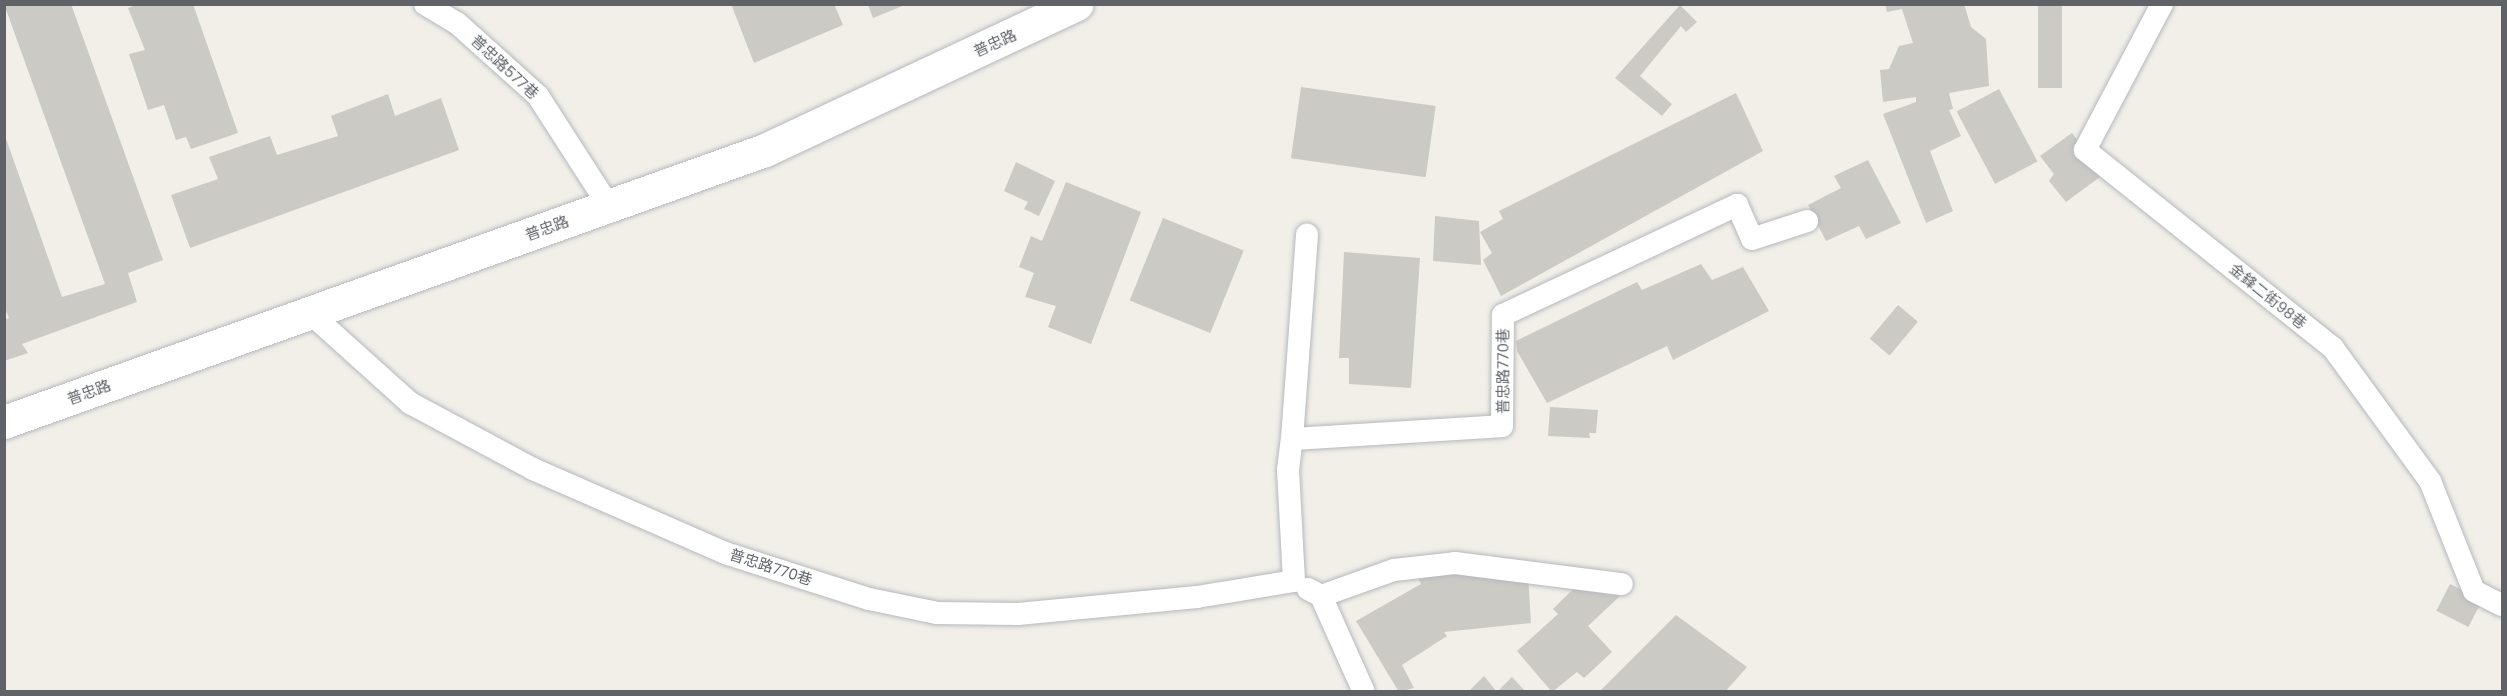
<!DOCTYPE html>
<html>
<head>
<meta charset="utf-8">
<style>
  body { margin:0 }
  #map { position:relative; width:2507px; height:696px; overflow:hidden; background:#f1efe8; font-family:Poppins,"Noto Sans TC",sans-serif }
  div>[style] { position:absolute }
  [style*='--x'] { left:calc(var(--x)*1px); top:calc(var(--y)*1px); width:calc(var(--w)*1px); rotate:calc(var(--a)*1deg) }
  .building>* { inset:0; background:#cccac5; transform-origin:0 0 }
  .roads { filter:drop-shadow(0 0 2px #b5b8bc) drop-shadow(0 0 2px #b5b8bc) }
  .service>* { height:22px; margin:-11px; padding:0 11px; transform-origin:11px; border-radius:11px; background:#fff }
  .tertiary>* { height:33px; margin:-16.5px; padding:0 16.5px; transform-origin:16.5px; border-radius:16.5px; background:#fff }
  span { translate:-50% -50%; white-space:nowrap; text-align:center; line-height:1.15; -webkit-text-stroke:5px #fff; paint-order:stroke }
  .street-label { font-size:15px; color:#5f6368 }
  .frame { position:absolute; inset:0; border:6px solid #5f6368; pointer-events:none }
</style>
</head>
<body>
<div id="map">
  <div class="building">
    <i style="clip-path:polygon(4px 4px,71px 4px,163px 260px,128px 273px,137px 302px,22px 344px,28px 353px,4px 361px,4px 320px,9px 318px,4px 306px,4px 133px,62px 297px,105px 284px)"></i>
    <i style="clip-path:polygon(138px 4px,193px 4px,238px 133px,191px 149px,186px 137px,176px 140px,164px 105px,148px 110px,129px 54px,145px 50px,128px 8px)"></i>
    <i style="clip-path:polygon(731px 4px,834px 4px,843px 25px,754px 63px)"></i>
    <i style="clip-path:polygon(1885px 4px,1964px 4px,1971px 27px,1986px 39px,1989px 86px,1949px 93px,1953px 109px,1949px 110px,1961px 136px,1930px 151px,1953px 211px,1926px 223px,1883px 114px,1916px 102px,1916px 97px,1883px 102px,1880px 70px,1889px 69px,1899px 46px,1913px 43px,1902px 9px,1887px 12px)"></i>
    <i style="left:2038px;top:4px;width:24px;height:84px"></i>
    <i style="clip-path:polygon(868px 5px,905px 5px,873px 18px)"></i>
    <i style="clip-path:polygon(1680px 5px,1697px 22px,1686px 32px,1681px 26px,1640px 76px,1672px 104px,1662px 116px,1615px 78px)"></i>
    <i style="left:1301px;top:87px;width:136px;height:72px;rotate:8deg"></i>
    <i style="left:1999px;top:89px;width:82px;height:48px;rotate:62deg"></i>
    <i style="clip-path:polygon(1736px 93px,1763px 151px,1501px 296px,1483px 260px,1492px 253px,1480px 232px,1503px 219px,1499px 211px)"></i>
    <i style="clip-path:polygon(388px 94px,395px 116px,441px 98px,459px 150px,190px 248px,171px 195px,218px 179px,209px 157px,270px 136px,277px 155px,338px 136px,331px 116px)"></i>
    <i style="clip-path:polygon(2072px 133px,2104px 174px,2066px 202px,2049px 181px,2054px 174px,2040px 156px)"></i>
    <i style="clip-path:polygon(1868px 160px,1901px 223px,1866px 239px,1859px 226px,1826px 241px,1808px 205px,1841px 188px,1834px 176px)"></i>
    <i style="clip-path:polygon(1016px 162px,1055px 181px,1039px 216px,1024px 209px,1028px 202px,1004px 191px)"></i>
    <i style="clip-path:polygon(1066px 182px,1141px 212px,1091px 344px,1048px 327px,1056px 306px,1025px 297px,1034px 273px,1019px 267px,1031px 236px,1042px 241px)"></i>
    <i style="clip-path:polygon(1435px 216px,1479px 221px,1481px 265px,1433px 261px)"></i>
    <i style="left:1163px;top:218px;width:87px;height:89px;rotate:22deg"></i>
    <i style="clip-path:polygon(1344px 252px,1420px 258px,1411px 388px,1349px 384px,1349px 358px,1339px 358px)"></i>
    <i style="clip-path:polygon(1701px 264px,1712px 280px,1743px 267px,1769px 311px,1673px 360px,1667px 346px,1547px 403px,1517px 351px,1516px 341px,1637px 282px,1642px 290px)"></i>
    <i style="left:1898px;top:305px;width:26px;height:44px;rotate:40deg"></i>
    <i style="clip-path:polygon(1550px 407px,1598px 410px,1596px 433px,1589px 433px,1590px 438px,1548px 436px)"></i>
    <i style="clip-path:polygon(1460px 570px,1528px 576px,1531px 623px,1444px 632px,1447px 636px,1402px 665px,1414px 688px,1399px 692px,1356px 621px,1421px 584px,1416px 574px)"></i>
    <i style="left:2450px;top:584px;width:36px;height:30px;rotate:27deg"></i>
    <i style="clip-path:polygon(1573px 589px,1620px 596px,1588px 626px,1612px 652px,1584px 678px,1577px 672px,1552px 692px,1517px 651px,1558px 614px,1553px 609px)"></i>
    <i style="clip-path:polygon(1676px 615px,1747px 667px,1725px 692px,1599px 692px)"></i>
    <i style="clip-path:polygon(1484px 676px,1497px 692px,1468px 692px)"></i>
    <i style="clip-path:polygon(1512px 677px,1526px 692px,1497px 692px)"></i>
  </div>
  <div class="roads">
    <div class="service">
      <i style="--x:425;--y:4;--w:37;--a:31"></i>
      <i style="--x:457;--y:23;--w:109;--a:42"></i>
      <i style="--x:538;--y:96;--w:131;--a:57.2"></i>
      <i style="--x:2162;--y:4;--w:165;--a:117.8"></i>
      <i style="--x:2085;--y:150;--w:317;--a:38.6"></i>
      <i style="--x:2333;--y:348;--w:165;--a:53.9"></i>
      <i style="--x:2430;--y:481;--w:118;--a:68.2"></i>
      <i style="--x:2474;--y:591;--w:31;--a:27"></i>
      <i style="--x:310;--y:313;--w:135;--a:42"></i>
      <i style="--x:410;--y:403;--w:140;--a:28.2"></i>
      <i style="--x:533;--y:469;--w:210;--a:23.6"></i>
      <i style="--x:725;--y:553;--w:151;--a:17.7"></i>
      <i style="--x:869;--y:599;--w:69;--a:11.6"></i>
      <i style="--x:937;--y:613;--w:81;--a:0.7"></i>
      <i style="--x:1018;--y:614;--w:180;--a:-5.4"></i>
      <i style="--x:1197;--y:597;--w:98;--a:-9.4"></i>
      <i style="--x:1294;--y:581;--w:111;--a:-93.1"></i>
      <i style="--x:1288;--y:470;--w:31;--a:-83"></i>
      <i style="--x:1292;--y:439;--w:210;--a:-3.5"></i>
      <i style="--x:1502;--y:426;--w:111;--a:-89.5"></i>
      <i style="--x:1503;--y:315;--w:259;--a:-25.2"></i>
      <i style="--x:1737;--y:205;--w:37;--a:66"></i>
      <i style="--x:1752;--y:239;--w:58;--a:-18.1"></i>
      <i style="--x:1292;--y:439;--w:205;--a:-85.8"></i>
      <i style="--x:1308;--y:589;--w:15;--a:28"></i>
      <i style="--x:1321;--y:596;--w:105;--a:65.9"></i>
      <i style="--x:1321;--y:596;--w:77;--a:-19.6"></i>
      <i style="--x:1394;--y:570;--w:61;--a:-6.5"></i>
      <i style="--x:1455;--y:563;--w:168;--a:7.2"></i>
    </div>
    <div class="tertiary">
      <i style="--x:4;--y:422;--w:808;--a:-19.67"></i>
      <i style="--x:765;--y:150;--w:344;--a:-25.1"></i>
    </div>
  </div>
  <div class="street-label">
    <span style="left:995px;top:43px;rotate:-24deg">普忠路</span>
    <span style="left:505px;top:67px;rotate:43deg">普忠路577巷</span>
    <span style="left:547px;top:228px;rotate:-20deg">普忠路</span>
    <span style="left:2268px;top:296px;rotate:39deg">金鋒二街98巷</span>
    <span style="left:1503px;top:371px;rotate:-90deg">普忠路770巷</span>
    <span style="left:89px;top:392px;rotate:-20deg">普忠路</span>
    <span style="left:771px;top:567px;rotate:18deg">普忠路770巷</span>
  </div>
  <div class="frame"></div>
</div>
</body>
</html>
